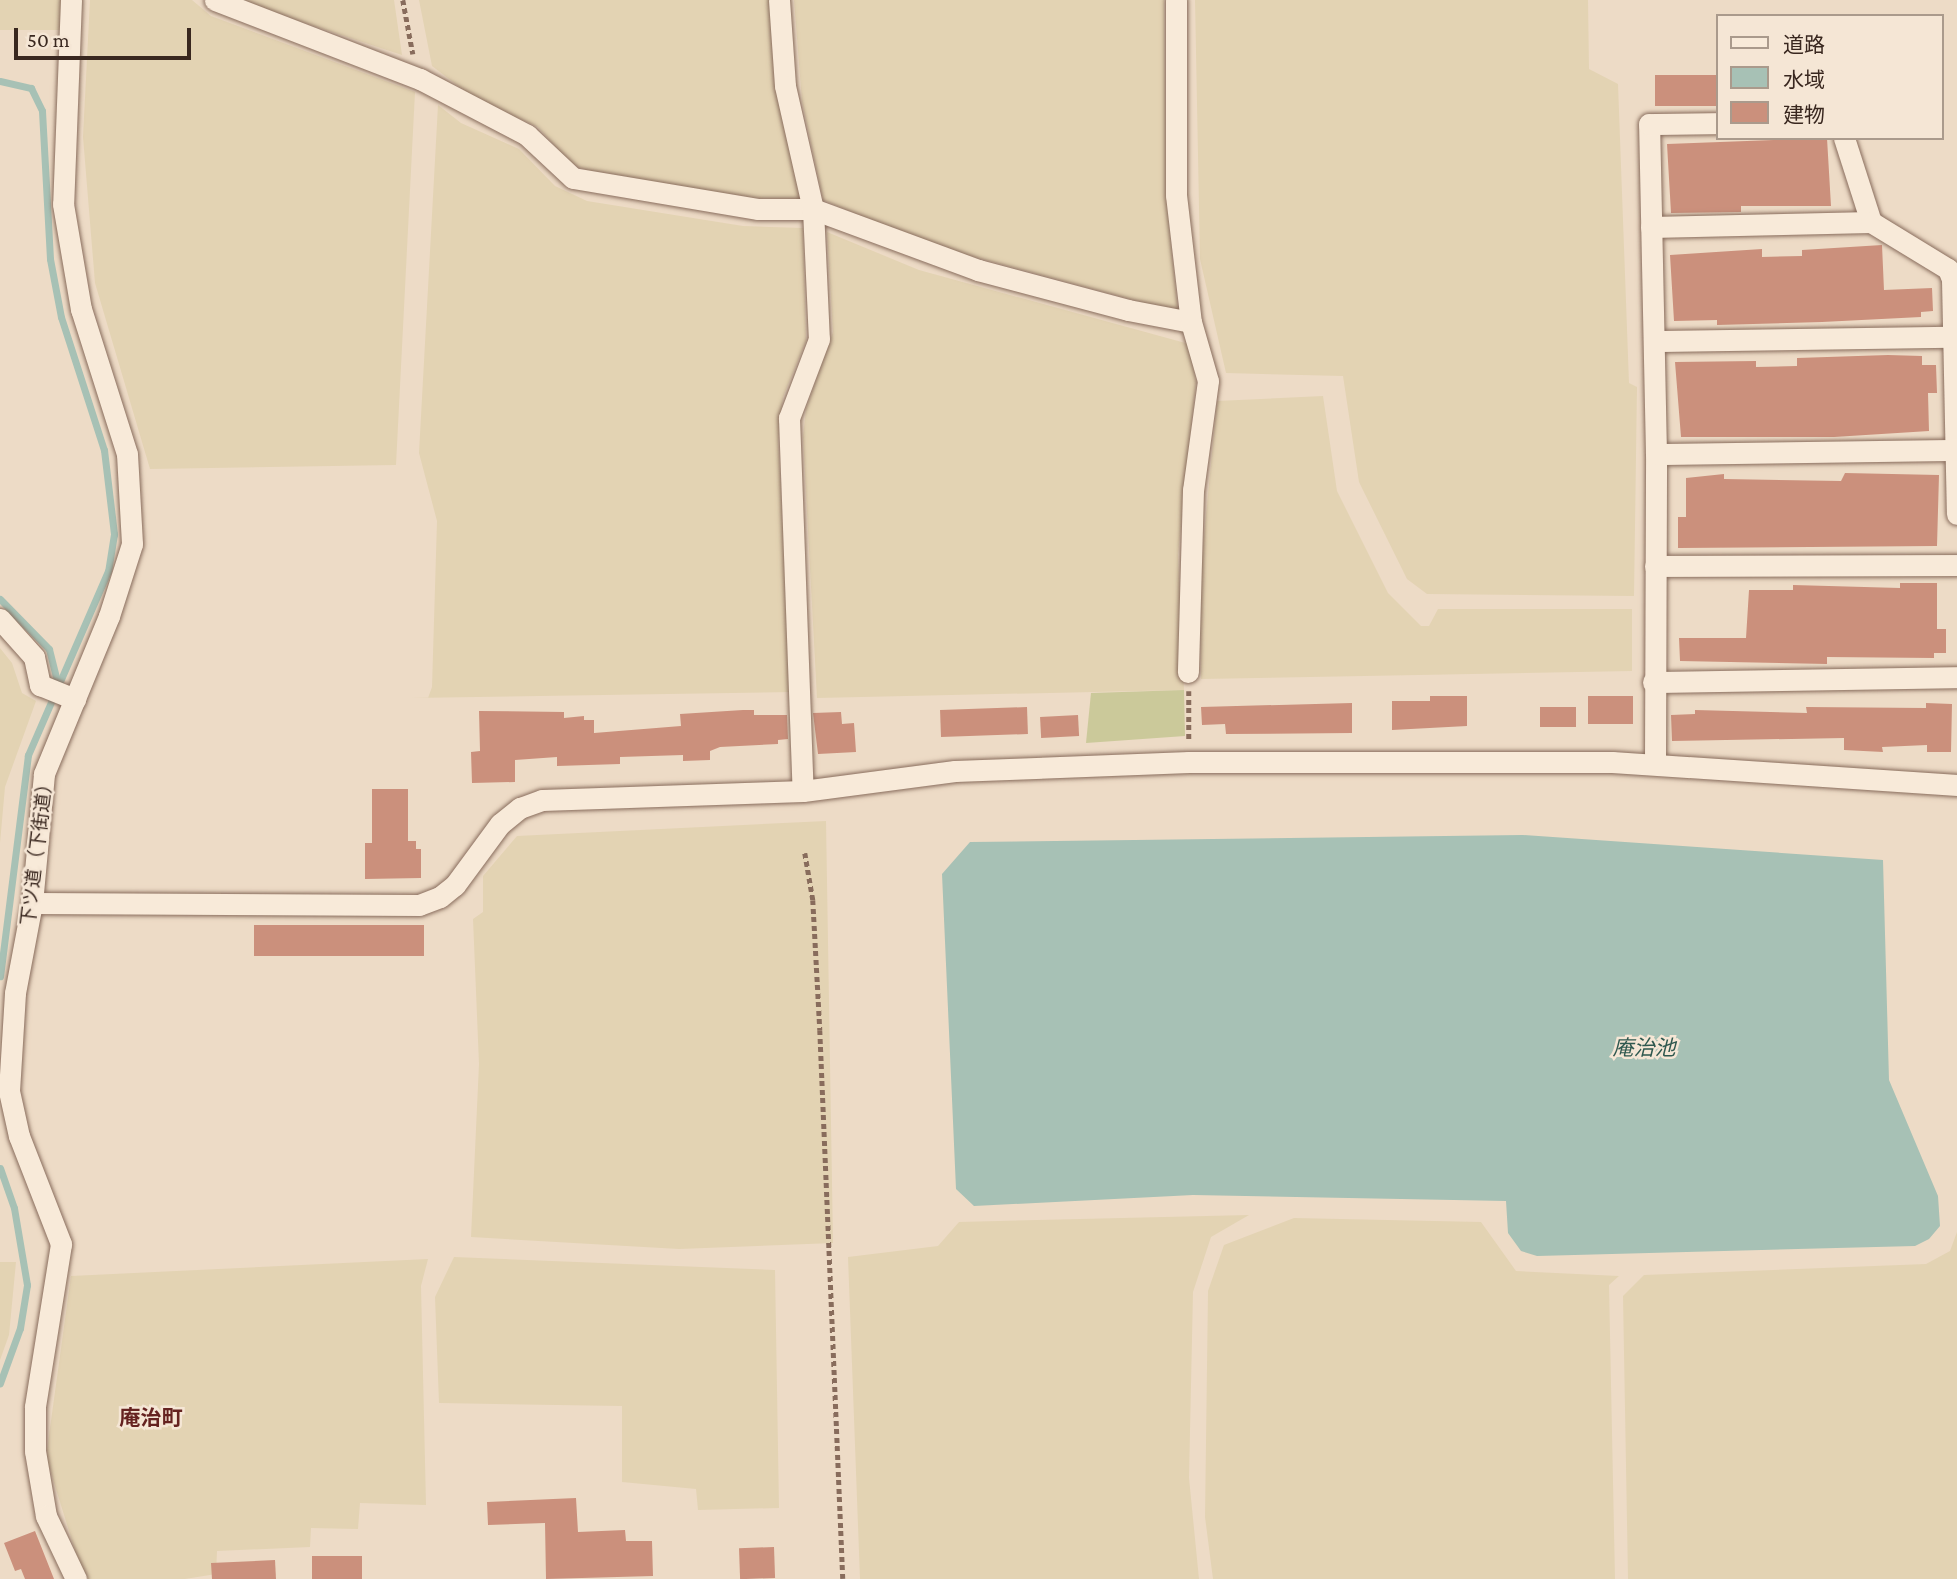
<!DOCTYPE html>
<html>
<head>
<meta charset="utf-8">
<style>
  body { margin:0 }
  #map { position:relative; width:1957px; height:1579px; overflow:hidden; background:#eddbc6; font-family:"Crimson Pro","Noto Sans JP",serif }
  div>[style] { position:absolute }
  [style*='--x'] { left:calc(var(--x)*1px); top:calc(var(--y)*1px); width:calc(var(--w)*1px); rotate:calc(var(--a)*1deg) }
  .farmland>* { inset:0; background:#e3d3b3; transform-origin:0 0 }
  .green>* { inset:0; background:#cbc99a }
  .water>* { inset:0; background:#a7c1b5 }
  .stream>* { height:7px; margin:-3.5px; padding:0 3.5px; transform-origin:3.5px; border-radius:3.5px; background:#a7c1b5 }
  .building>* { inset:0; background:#cb907c; transform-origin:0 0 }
  .path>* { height:4.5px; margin-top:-2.25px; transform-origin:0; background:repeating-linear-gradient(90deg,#886c5c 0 5px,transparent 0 8.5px) }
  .roads { filter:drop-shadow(0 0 2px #886c5c) drop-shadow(0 0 2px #886c5c) }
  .minor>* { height:21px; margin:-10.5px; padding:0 10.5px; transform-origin:10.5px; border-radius:10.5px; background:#f8ead9 }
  span { translate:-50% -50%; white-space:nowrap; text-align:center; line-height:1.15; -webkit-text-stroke:5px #f5e6d5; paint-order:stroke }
  .street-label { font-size:19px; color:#39271f }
  .water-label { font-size:21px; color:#2f584f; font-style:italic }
  .neighbourhood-label { font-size:21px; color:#652220; font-weight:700 }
  .legend { position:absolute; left:1716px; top:14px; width:228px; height:126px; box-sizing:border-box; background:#f5e6d5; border:2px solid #aa9a8c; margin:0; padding:9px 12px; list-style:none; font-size:21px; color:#39271f }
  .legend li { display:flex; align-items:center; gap:14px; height:35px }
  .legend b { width:35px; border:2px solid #aa9a8c }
  .scale { position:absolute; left:14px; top:28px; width:177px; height:32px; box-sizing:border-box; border:4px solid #39271f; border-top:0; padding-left:9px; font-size:21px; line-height:24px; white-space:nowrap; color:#39271f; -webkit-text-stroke:5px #f5e6d5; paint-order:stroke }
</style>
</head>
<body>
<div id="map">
  <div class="farmland">
    <i style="left:0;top:0;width:61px;height:30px"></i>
    <i style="clip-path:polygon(90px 0,192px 0,211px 16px,415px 92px,396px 465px,150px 469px,95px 283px,83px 137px)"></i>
    <i style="clip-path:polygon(245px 0,394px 0,402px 55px,256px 7px)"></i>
    <i style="clip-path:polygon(419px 0,771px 0,774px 55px,800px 199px,754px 198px,601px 176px,571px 164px,538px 127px,474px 98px,432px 66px)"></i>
    <i style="clip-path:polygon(794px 0,1164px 0,1166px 197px,1178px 312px,930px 245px,823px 200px,802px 101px)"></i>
    <i style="clip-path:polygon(1195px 0,1588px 0,1589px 69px,1618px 84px,1629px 383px,1637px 387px,1634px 596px,1427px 594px,1407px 579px,1359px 482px,1343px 376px,1226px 373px,1200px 259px)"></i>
    <i style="clip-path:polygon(438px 105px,461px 123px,519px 149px,555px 186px,587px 201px,743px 226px,803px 228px,806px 341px,783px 397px,778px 442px,793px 692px,410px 698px,428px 698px,432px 687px,437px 521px,419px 453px)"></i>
    <i style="clip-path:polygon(827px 232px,919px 270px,1189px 344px,1196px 382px,1178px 554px,1184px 690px,817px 698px,803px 437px,806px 409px,833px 332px)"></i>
    <i style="clip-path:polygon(1323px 396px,1337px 491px,1388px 593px,1421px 626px,1429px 626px,1438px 609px,1632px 609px,1632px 671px,1201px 679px,1200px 578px,1217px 401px)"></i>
    <i style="clip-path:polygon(0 648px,12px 663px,22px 693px,36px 701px,5px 787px,0 843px)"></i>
    <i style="clip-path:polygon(826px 821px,833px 1243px,679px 1249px,471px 1237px,479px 1064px,473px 919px,483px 912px,483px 876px,517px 836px)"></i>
    <i style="clip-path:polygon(1249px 1215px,1211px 1237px,1193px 1292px,1189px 1478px,1199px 1579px,860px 1579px,848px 1257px,938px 1246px,959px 1222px)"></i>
    <i style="clip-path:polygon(1294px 1218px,1481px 1222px,1516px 1271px,1619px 1276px,1609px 1285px,1615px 1579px,1213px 1579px,1205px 1517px,1208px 1291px,1224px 1245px)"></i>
    <i style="clip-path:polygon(1957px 1232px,1957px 1579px,1628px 1579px,1623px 1296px,1644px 1275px,1926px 1264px,1950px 1251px)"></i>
    <i style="clip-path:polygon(454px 1257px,775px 1270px,779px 1508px,698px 1510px,696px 1489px,622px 1482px,622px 1406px,439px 1403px,435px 1297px)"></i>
    <i style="clip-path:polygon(428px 1259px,421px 1286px,426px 1505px,360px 1503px,358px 1529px,311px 1528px,310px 1547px,217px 1551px,216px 1574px,185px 1579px,84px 1579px,46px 1457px,71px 1276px)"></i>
    <i style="clip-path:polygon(0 1262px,16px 1262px,9px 1335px,0 1360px)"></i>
  </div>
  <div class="green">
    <i style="clip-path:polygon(1184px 690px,1185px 736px,1086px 743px,1091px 693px)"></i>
  </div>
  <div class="water">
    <i style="clip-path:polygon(1523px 835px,1883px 860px,1889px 1080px,1938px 1196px,1940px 1226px,1929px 1239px,1915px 1246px,1537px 1256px,1521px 1251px,1508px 1233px,1506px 1201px,1193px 1195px,974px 1206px,956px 1189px,942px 874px,970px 842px)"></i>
  </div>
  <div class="stream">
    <i style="--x:0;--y:81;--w:32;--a:13"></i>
    <i style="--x:31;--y:88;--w:25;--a:64"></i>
    <i style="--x:42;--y:111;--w:148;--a:86.9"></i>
    <i style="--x:50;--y:259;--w:59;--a:79.3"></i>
    <i style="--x:61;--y:317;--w:140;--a:72.1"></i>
    <i style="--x:104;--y:450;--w:85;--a:83.2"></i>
    <i style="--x:114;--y:534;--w:37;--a:99"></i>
    <i style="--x:108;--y:571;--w:201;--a:113.5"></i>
    <i style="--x:28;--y:755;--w:223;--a:97.2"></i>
    <i style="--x:0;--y:599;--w:70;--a:45.6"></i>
    <i style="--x:49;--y:649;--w:34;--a:76"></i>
    <i style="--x:0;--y:1168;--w:42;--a:70.7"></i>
    <i style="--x:14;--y:1208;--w:78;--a:80.4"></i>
    <i style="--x:27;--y:1285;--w:44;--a:99.2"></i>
    <i style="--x:20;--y:1328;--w:59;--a:110"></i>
  </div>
  <div class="building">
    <i style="left:1717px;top:75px;width:31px;height:62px;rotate:90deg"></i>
    <i style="clip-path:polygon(1827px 138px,1831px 206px,1741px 206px,1741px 212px,1671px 213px,1667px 144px)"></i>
    <i style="clip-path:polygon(1882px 245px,1884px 290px,1932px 288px,1933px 311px,1921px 312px,1921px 317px,1822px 322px,1717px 325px,1717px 320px,1674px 321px,1670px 255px,1762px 249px,1762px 257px,1802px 256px,1802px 250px)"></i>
    <i style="clip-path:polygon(1888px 355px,1922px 356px,1922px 365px,1936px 365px,1937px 393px,1928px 393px,1929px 431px,1834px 437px,1681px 437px,1675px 362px,1756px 361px,1756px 367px,1797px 366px,1797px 358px)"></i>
    <i style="clip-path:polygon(1845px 473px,1939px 475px,1937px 546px,1678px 548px,1678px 517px,1686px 517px,1686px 478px,1724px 474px,1724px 479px,1841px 481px)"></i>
    <i style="clip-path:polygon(1900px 583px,1937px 583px,1937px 629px,1946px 629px,1946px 653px,1934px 653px,1934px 658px,1827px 657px,1827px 664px,1680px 661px,1679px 638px,1746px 638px,1749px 590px,1793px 590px,1793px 585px,1900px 588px)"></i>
    <i style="clip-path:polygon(1430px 696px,1467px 696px,1467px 726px,1392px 730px,1392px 701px,1430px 701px)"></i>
    <i style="left:1588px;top:696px;width:45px;height:28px"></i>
    <i style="clip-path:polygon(1352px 703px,1352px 733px,1226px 734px,1225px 724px,1202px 725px,1201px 707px)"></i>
    <i style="clip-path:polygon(1926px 703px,1952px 704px,1951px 752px,1927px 752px,1927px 745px,1882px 747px,1883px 752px,1844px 750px,1844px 738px,1672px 741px,1671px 715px,1695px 714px,1695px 710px,1807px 713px,1806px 707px,1926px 708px)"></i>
    <i style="left:1027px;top:707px;width:27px;height:87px;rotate:88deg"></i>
    <i style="left:1540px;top:707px;width:36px;height:20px"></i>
    <i style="clip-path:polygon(743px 710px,754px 710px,754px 715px,787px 715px,788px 739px,778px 740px,778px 744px,720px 747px,710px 751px,710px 760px,683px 761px,683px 755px,620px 757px,620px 764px,557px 766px,557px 757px,515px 760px,515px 782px,472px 783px,471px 752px,480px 751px,479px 711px,564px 712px,564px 718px,584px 716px,584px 720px,594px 720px,594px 733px,681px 726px,680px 714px)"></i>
    <i style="clip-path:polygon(841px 712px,842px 724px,854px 723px,856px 752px,818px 754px,813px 713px)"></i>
    <i style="left:1078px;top:715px;width:21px;height:38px;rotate:87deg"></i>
    <i style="clip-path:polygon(372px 789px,408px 789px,408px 841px,416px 841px,416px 849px,421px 849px,421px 878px,365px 879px,365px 843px,372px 843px)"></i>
    <i style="left:254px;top:925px;width:170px;height:31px"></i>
    <i style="clip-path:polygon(576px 1498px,578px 1532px,625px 1530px,626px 1541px,652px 1541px,653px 1576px,546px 1579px,545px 1523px,488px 1525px,487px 1502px)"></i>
    <i style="clip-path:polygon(35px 1531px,54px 1579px,25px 1579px,21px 1569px,15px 1571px,4px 1543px)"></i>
    <i style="left:774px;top:1547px;width:31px;height:35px;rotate:88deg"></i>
    <i style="left:312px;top:1556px;width:50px;height:23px"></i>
    <i style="clip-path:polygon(275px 1560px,276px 1579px,212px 1579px,211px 1563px)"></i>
  </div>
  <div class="path">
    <i style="--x:403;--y:0;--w:55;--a:79.5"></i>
    <i style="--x:1189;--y:691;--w:50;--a:90"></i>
    <i style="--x:805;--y:853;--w:48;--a:80.3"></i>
    <i style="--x:813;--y:900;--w:130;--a:86.9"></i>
    <i style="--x:820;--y:1030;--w:549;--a:87.6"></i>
  </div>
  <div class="roads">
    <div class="minor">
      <i style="--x:71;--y:0;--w:204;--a:92.2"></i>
      <i style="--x:63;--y:204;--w:107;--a:80.3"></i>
      <i style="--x:81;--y:309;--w:152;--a:72.4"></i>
      <i style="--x:127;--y:454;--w:90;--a:86.8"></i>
      <i style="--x:132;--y:544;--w:76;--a:107.7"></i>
      <i style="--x:109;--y:616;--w:171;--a:112.4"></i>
      <i style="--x:44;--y:774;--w:130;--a:95.3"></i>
      <i style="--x:32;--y:903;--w:92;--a:100.7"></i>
      <i style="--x:15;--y:993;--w:98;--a:93.5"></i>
      <i style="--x:9;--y:1091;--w:46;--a:77.5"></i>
      <i style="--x:19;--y:1136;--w:116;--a:68.7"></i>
      <i style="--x:61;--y:1244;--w:165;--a:99.1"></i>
      <i style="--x:35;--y:1407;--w:44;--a:90"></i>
      <i style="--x:35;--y:1451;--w:66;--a:80.4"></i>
      <i style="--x:46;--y:1516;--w:70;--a:64.5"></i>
      <i style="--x:215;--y:0;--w:220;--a:21.1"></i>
      <i style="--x:420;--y:79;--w:121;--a:27.6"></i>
      <i style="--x:527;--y:135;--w:63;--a:43.1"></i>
      <i style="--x:573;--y:178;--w:188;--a:9.5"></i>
      <i style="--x:758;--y:209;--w:55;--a:0"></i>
      <i style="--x:813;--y:209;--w:176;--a:20.3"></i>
      <i style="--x:978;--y:270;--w:155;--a:14.9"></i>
      <i style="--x:1128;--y:310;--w:64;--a:10.8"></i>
      <i style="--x:779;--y:0;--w:86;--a:86"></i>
      <i style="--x:785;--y:86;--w:126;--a:77.2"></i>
      <i style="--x:813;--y:209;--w:130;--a:87.4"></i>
      <i style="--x:819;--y:339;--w:85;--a:110.8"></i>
      <i style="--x:789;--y:418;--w:373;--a:87.9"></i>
      <i style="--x:1176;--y:0;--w:195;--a:90"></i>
      <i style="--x:1176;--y:195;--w:128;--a:83.3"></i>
      <i style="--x:1191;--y:322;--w:61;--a:73.9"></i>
      <i style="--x:1208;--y:381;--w:110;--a:97.8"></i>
      <i style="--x:1193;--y:490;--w:182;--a:91.6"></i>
      <i style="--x:1844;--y:138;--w:88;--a:72.2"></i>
      <i style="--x:1651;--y:227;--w:220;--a:-1.3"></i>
      <i style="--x:1871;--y:222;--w:90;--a:31.4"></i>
      <i style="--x:1948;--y:269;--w:11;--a:68"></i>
      <i style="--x:1952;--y:279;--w:235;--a:88.8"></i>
      <i style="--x:1654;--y:341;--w:303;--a:-0.8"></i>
      <i style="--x:1656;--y:454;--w:301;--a:-0.8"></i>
      <i style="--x:1655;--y:566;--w:302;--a:-0.2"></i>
      <i style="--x:0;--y:619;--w:51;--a:48.2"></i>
      <i style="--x:34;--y:657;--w:29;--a:78"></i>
      <i style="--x:40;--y:685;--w:38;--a:22"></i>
      <i style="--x:1653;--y:682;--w:304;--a:-0.9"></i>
      <i style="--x:1655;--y:763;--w:309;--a:-89.8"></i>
      <i style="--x:1656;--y:454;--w:330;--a:-91.2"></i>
      <i style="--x:1649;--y:124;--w:68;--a:-0.8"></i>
      <i style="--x:32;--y:903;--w:387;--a:0.3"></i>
      <i style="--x:419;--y:905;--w:22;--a:-21"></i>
      <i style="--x:440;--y:897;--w:19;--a:-39"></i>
      <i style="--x:455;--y:885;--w:76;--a:-53.6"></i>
      <i style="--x:500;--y:824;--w:26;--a:-39"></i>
      <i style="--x:520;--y:808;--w:23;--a:-20"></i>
      <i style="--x:542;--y:800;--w:261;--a:-2"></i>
      <i style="--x:803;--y:791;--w:153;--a:-7.5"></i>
      <i style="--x:955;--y:771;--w:234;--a:-2.2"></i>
      <i style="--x:1189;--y:762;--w:423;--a:0"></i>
      <i style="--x:1612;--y:762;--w:346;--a:3.8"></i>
    </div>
  </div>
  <div class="street-label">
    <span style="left:37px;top:850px;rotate:-83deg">下ツ道（下街道）</span>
  </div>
  <div class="water-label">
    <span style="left:1644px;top:1048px">庵治池</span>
  </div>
  <div class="neighbourhood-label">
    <span style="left:151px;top:1418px">庵治町</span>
  </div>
  <ul class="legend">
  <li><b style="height:9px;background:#f8ead9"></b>道路</li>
  <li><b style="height:19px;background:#a7c1b5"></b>水域</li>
  <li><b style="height:19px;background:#cb907c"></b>建物</li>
  </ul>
  <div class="scale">50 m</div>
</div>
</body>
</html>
